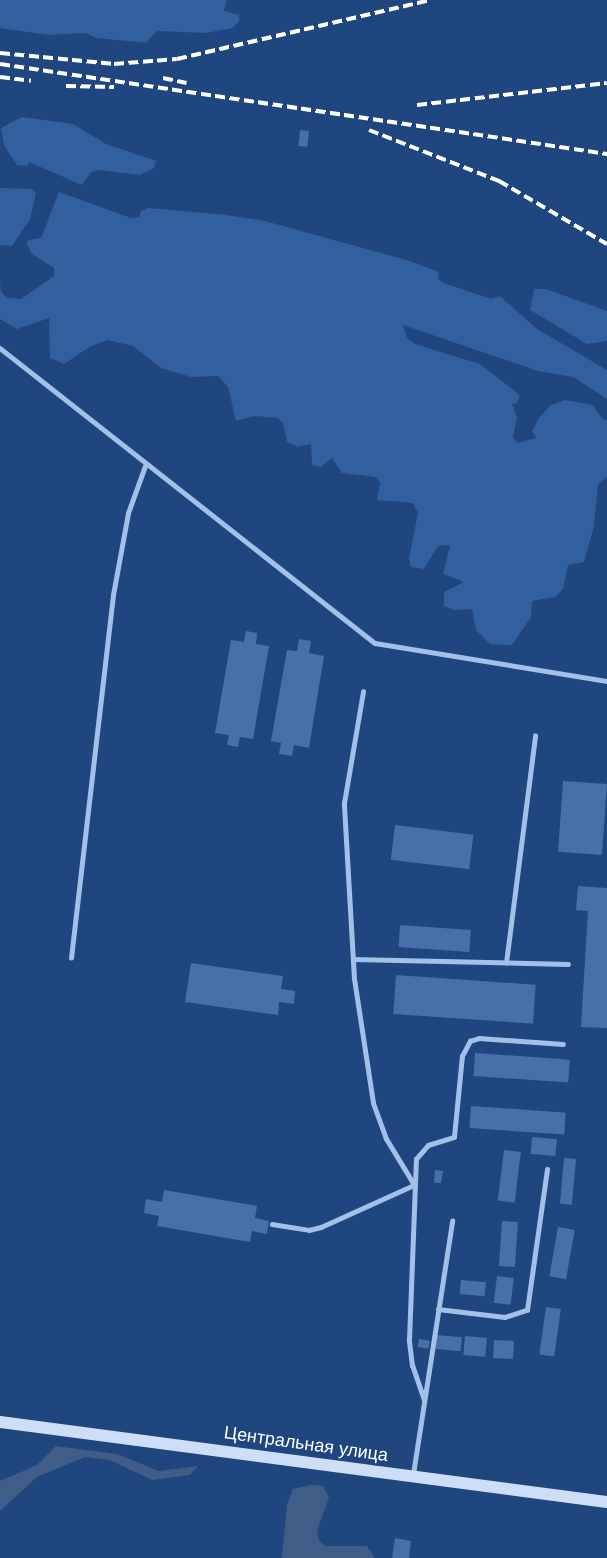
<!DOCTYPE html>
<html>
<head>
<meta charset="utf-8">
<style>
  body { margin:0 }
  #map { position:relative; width:607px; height:1558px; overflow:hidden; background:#1f467f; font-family:Helvetica,sans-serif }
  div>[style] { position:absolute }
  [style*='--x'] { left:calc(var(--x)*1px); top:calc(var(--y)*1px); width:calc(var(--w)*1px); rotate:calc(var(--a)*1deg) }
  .green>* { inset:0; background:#325f9d }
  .water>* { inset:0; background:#405d87 }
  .building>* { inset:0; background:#4770a8; transform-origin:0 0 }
  .lane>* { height:4.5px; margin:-2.25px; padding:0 2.25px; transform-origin:2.25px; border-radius:2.25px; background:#a3c0e8 }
  .secondary>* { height:12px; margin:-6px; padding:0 6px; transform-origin:6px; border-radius:6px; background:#cddef6 }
  .rail>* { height:4px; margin-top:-2px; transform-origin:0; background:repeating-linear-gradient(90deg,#fff 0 10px,transparent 0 14.5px) }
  span { translate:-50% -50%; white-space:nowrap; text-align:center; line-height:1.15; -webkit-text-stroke:4.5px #1f467f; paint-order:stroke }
  .street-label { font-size:18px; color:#fff }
</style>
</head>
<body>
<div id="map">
  <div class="green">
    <i style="clip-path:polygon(0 0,227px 0,224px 11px,239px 15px,239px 21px,233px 28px,206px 33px,157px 31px,146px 43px,96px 38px,86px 33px,49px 35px,0 28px)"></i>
    <i style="clip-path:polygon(22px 117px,73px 124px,106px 144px,156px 161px,154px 168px,140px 175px,99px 170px,91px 172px,82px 185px,29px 162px,28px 166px,17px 165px,4px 145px,1px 128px)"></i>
    <i style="clip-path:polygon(0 188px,32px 189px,36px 193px,30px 219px,12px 246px,0 245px)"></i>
    <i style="clip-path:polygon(59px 192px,131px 218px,139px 217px,141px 211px,148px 208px,227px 215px,265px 221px,410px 261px,439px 272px,438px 279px,444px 283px,491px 299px,500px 296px,537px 329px,607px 370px,607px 399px,573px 377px,538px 371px,403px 325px,407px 338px,415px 344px,480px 364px,516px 392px,520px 397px,516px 404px,512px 403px,517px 417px,513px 438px,518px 443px,536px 438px,532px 431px,539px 418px,551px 405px,565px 400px,593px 405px,602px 419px,607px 420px,607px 477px,598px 484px,594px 526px,584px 562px,568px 565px,563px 589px,555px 597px,532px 601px,531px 617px,512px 645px,490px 644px,476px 630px,472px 609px,454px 610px,444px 606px,444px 592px,464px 582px,443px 574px,450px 545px,438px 546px,424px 569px,411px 567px,409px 558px,418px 513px,413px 503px,377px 500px,380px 483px,376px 477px,342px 473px,332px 458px,321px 467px,312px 465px,311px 444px,298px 447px,287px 442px,283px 423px,278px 418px,255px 416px,236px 421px,228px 387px,218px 376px,191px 377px,161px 368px,133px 346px,108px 340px,91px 346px,64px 364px,50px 358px,49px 318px,17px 329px,0 319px,0 282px,1px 292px,7px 298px,21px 299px,54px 276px,54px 268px,32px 254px,27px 244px,28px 240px,41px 238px)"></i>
    <i style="clip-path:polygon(534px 289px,546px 289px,607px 311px,607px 341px,587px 344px,530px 310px)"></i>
  </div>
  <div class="water">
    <i style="clip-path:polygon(56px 1446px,117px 1454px,159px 1471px,198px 1466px,190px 1475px,152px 1480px,110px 1460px,85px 1457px,37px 1477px,0 1511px,0 1481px,37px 1465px)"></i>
    <i style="clip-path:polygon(310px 1485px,323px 1486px,329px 1498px,317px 1531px,319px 1541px,326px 1546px,367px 1546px,375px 1558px,282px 1558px,287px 1504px,293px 1489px)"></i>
  </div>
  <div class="building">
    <i style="left:300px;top:130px;width:9px;height:16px;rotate:6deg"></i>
    <i style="clip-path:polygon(246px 631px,257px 633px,256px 644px,269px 646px,253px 739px,240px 737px,238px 747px,227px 745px,229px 735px,215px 733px,231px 640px,244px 642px)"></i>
    <i style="clip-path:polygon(299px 639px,311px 641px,309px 653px,324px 656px,309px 748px,294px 745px,292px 756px,279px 754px,281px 743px,271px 741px,287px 650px,297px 651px)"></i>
    <i style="left:563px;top:781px;width:44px;height:71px;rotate:4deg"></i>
    <i style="left:395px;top:825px;width:79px;height:35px;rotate:7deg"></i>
    <i style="clip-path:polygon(578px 886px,607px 888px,607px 1028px,581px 1027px,588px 911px,576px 910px)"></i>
    <i style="left:400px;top:925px;width:71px;height:22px;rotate:4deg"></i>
    <i style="clip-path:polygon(191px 963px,283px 976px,281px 989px,295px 991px,294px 1004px,279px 1002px,278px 1015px,185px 1002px)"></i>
    <i style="left:396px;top:975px;width:140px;height:39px;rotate:4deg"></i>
    <i style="left:475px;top:1053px;width:95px;height:23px;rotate:4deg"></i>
    <i style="left:471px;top:1106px;width:95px;height:22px;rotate:4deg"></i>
    <i style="left:532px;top:1137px;width:25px;height:17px;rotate:5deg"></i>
    <i style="left:504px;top:1150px;width:17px;height:51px;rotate:7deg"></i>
    <i style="left:564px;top:1158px;width:12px;height:46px;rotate:5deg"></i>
    <i style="clip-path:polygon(435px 1170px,443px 1171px,441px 1183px,434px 1183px)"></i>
    <i style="clip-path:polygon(164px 1190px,257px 1206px,255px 1218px,269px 1221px,267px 1234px,252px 1231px,250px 1242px,157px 1226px,159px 1216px,144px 1213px,146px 1199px,162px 1202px)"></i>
    <i style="left:502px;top:1221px;width:16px;height:45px;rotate:4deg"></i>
    <i style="left:558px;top:1227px;width:17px;height:50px;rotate:10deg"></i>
    <i style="left:497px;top:1276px;width:17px;height:27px;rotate:7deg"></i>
    <i style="left:461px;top:1280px;width:25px;height:14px;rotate:5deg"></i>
    <i style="left:546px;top:1307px;width:15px;height:48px;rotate:8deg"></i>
    <i style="left:437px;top:1335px;width:25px;height:14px;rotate:5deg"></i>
    <i style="left:465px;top:1336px;width:22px;height:19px;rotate:5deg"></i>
    <i style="left:419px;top:1339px;width:11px;height:8px;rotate:10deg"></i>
    <i style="left:494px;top:1340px;width:20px;height:18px;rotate:3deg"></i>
    <i style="clip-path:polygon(395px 1538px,411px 1541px,409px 1558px,392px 1558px)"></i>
  </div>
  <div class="lane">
    <i style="--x:0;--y:348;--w:477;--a:38.2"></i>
    <i style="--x:375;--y:643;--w:235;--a:9.3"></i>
    <i style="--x:71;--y:958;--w:365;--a:-83.4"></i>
    <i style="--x:113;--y:595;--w:83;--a:-79.6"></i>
    <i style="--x:128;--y:513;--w:50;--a:-70.1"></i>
    <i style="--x:353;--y:959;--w:215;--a:1.3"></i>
    <i style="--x:506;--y:963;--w:229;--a:-82.7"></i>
    <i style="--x:272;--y:1224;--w:37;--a:9"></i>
    <i style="--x:309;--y:1230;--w:12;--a:-14"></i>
    <i style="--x:321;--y:1227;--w:102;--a:-24.3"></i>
    <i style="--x:414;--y:1185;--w:54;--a:-121.3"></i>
    <i style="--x:386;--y:1139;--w:38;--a:-110"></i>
    <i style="--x:373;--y:1103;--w:125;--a:-98.7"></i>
    <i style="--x:354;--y:979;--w:176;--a:-93.3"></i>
    <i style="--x:344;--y:803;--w:113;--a:-80.3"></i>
    <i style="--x:438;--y:1309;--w:67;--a:6.8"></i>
    <i style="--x:505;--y:1317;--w:23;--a:-18"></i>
    <i style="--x:527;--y:1310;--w:142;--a:-81.9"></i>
    <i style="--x:424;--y:1400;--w:36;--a:-109"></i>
    <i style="--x:412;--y:1366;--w:26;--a:-97"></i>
    <i style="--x:409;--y:1340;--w:181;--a:-87.8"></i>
    <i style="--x:416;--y:1159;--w:18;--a:-49"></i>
    <i style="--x:428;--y:1145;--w:27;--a:-17"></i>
    <i style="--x:454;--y:1137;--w:81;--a:-84.4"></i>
    <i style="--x:462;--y:1056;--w:17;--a:-62"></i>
    <i style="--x:470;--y:1041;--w:9;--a:-18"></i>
    <i style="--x:479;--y:1038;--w:84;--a:4.1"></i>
    <i style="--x:413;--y:1474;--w:256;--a:-81.2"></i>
  </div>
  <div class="secondary">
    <i style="--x:0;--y:1422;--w:612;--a:7.51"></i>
  </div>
  <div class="rail">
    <i style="--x:0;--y:53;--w:115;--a:5.5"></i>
    <i style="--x:114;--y:64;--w:63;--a:-4.5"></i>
    <i style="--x:177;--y:59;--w:260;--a:-13.1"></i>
    <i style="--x:0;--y:64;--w:614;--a:8.43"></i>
    <i style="--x:0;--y:77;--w:31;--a:7"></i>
    <i style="--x:163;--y:78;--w:24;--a:12"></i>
    <i style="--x:66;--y:86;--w:48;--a:1.2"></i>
    <i style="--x:417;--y:105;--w:191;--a:-6.6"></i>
    <i style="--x:369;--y:130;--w:140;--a:21.4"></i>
    <i style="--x:499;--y:181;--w:125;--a:30.3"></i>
  </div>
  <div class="street-label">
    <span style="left:306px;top:1444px;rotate:8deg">Центральная улица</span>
  </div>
</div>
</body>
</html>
